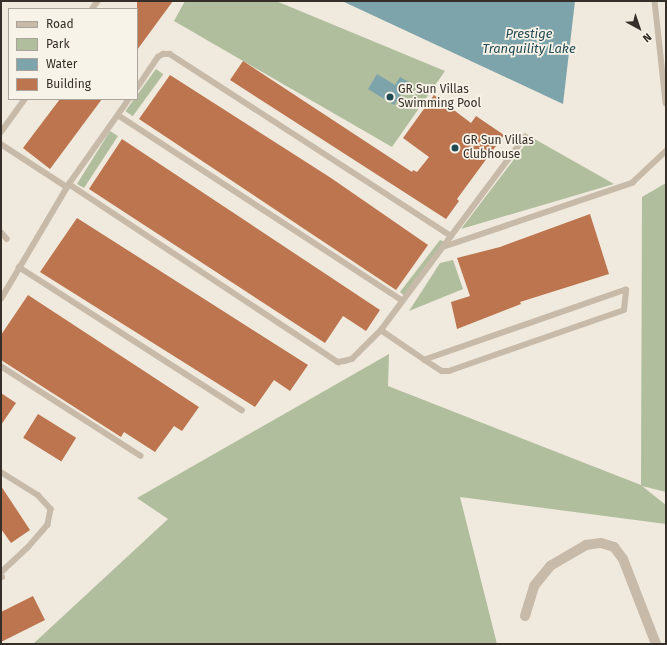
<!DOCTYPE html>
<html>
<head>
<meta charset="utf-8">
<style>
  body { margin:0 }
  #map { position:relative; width:667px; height:645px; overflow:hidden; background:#f0e9dd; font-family:"Fira Sans",sans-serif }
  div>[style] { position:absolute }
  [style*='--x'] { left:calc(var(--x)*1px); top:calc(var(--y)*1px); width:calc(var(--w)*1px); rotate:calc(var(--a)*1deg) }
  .green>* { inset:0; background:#b0be9e; transform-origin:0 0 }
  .water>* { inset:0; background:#7ea4ab }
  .building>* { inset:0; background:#bc754e; transform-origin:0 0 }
  .service>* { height:5.5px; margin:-2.75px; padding:0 2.75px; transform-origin:2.75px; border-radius:2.75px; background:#c7baa9 }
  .minor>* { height:10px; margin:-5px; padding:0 5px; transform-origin:5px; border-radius:5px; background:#c7baa9 }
  .dots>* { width:11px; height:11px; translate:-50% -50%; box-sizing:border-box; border:2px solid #f8f3e8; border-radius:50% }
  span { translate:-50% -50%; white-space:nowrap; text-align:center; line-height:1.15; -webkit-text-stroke:3.5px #f8f3e8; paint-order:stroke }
  .poi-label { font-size:12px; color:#352e29 }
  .left { translate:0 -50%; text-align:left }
  .water-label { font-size:13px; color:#214a53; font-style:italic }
  .frame { position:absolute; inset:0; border:2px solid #352e29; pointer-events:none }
  .legend { position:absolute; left:8px; top:8px; width:130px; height:92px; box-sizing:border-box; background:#f8f3e8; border:1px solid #aaa49c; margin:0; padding:5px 7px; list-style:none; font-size:12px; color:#352e29 }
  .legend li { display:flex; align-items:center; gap:8px; height:20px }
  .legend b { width:20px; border:1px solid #aaa49c }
  .north { position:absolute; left:619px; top:8px; width:40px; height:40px; -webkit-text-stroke:3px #f8f3e8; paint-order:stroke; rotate:140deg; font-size:11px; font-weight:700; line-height:16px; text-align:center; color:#352e29 }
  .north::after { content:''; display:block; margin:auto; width:14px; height:18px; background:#352e29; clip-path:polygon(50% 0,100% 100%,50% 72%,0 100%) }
</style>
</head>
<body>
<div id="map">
  <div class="green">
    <i style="clip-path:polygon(185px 1px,276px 1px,445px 71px,392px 147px,174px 21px)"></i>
    <i style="left:156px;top:69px;width:9px;height:52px;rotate:36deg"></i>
    <i style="clip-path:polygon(110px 131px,118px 136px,84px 188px,77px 184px)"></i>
    <i style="clip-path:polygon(531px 137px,614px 184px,461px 229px)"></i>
    <i style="clip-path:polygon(666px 183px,666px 492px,642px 486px,666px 505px,666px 524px,460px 497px,497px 644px,33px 644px,168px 519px,137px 498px,389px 354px,388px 386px,641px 485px,642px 197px)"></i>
    <i style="clip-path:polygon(440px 240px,445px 242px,405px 296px,400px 292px)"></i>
    <i style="clip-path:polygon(453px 260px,463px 289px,409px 311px,440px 263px)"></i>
  </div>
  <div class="water">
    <i style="clip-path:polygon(342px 1px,575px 1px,563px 104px)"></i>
    <i style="clip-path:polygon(377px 74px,395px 85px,400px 77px,409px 82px,394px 105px,368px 89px)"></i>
  </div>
  <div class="building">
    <i style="clip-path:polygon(137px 1px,173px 1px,137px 50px)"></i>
    <i style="clip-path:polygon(243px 61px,412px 172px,413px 170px,417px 172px,429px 157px,403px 138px,434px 95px,471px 123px,476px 116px,504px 135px,457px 199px,459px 201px,446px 219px,230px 80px)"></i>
    <i style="clip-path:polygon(170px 75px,331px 178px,428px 245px,396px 290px,139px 119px)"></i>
    <i style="clip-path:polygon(60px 99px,102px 99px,50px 169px,23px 148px)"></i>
    <i style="clip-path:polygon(122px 139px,380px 310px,366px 331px,343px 316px,325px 343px,89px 189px)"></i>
    <i style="clip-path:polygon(590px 214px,609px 274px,520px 302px,521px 304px,457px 329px,451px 302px,470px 296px,457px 258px,500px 247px)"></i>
    <i style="clip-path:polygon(77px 218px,308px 365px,290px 391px,274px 380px,255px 407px,40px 272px)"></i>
    <i style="clip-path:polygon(28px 295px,199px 407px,182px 431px,174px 426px,155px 452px,124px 432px,121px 437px,1px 360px,1px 335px)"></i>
    <i style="clip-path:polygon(1px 393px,16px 403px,1px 425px)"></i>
    <i style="left:38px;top:414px;width:45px;height:28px;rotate:32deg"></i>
    <i style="clip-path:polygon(1px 486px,30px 530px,11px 543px,1px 529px)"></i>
    <i style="clip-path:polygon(33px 596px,45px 620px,1px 642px,1px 612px)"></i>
  </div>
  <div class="service">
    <i style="--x:655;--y:1;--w:103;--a:83.8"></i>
    <i style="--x:92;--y:9;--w:10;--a:-53"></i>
    <i style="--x:137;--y:88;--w:37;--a:-56"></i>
    <i style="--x:158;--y:57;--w:6;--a:-31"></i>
    <i style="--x:163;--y:54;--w:7;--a:0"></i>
    <i style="--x:170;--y:54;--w:335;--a:32.9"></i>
    <i style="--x:118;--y:115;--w:340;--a:33.1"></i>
    <i style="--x:1;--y:132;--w:41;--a:-54"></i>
    <i style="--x:1;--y:144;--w:79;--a:33.1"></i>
    <i style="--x:69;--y:184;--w:323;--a:33.5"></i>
    <i style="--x:338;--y:362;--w:6;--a:-9"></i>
    <i style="--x:344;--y:361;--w:8;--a:-14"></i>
    <i style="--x:352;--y:359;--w:41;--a:-45"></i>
    <i style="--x:381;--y:330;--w:241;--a:-53.3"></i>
    <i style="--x:1;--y:232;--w:9;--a:49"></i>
    <i style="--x:443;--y:247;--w:200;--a:-18.7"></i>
    <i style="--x:632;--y:183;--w:47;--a:-43.3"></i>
    <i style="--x:19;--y:267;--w:265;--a:32.7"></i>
    <i style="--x:1;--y:299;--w:134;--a:-59.4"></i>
    <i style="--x:69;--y:184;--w:104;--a:-54.8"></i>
    <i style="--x:381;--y:330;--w:53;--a:34.3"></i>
    <i style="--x:425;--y:360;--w:20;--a:33"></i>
    <i style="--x:442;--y:371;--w:7;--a:0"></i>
    <i style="--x:449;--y:371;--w:185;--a:-19.2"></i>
    <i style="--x:624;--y:310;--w:20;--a:-84"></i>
    <i style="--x:626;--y:290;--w:213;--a:160.8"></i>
    <i style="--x:1;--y:366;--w:166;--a:32.7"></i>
    <i style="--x:1;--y:472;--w:44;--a:31.9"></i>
    <i style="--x:38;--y:495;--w:19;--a:47"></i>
    <i style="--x:51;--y:509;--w:16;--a:101"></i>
    <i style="--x:48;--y:525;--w:29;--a:131"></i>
    <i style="--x:29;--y:547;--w:38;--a:137"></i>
    <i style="--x:1;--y:577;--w:1;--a:0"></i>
  </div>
  <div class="minor">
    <i style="--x:525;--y:616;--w:31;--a:-73"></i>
    <i style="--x:534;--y:586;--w:26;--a:-51"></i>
    <i style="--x:550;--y:566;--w:42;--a:-30.3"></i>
    <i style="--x:586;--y:545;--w:15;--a:-8"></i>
    <i style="--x:601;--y:543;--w:14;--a:17"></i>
    <i style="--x:614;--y:547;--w:15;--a:53"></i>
    <i style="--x:623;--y:559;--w:91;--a:68.8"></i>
  </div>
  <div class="dots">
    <i style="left:390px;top:97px;background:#214a53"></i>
    <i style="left:455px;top:148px;background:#214a53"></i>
  </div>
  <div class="poi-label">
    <span class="left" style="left:398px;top:97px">GR Sun Villas<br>Swimming Pool</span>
    <span class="left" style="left:463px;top:148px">GR Sun Villas<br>Clubhouse</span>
  </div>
  <div class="water-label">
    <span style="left:529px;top:42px">Prestige<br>Tranquility Lake</span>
  </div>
  <div class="frame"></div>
  <ul class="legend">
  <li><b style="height:5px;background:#c7baa9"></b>Road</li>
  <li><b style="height:11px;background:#b0be9e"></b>Park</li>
  <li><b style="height:11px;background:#7ea4ab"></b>Water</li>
  <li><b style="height:11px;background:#bc754e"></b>Building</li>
  </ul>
  <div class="north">N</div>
</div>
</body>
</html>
